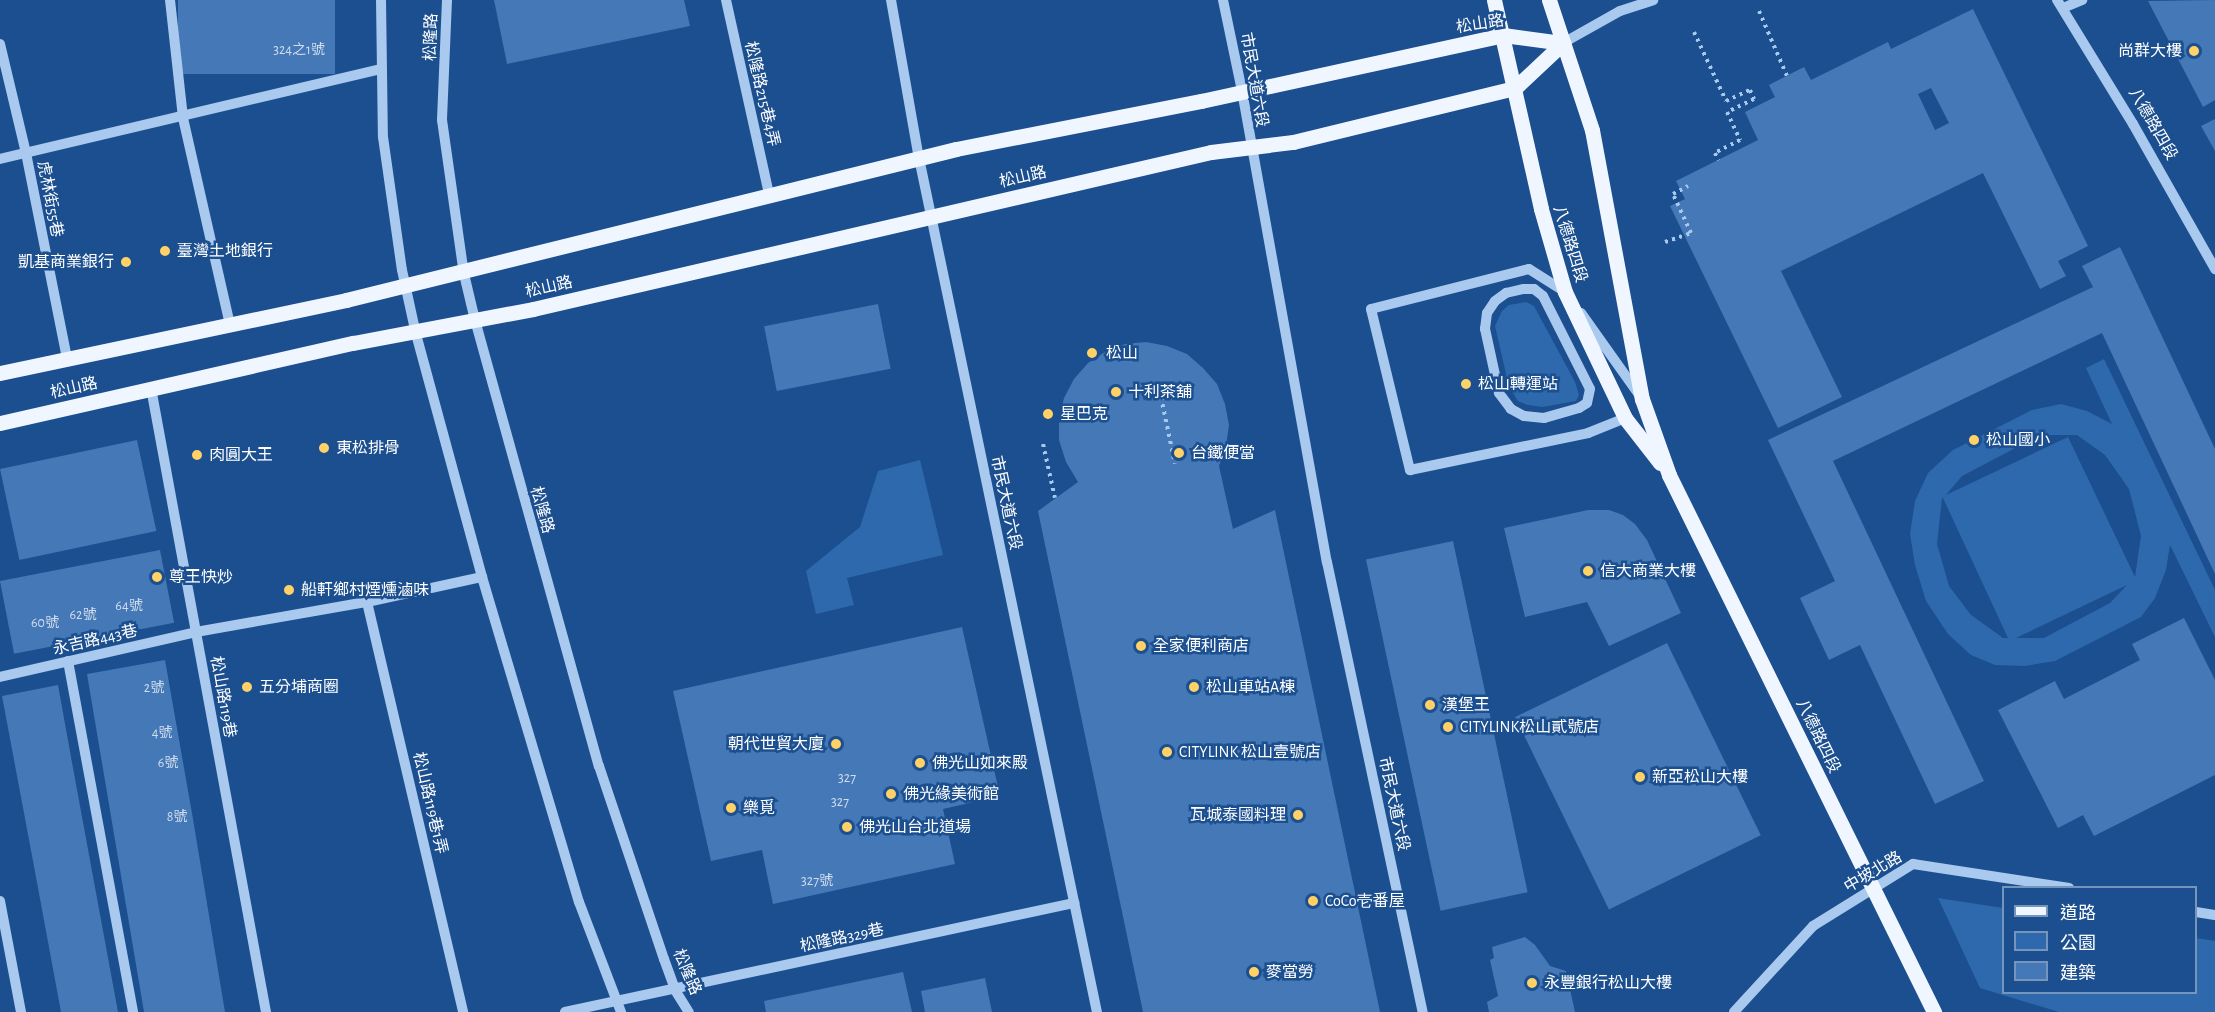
<!DOCTYPE html>
<html>
<head>
<meta charset="utf-8">
<style>
  body { margin:0 }
  #map { position:relative; width:2215px; height:1012px; overflow:hidden; background:#1b4f8f; font-family:"Alegreya Sans","Noto Sans TC",sans-serif }
  div>[style] { position:absolute }
  [style*='--x'] { left:calc(var(--x)*1px); top:calc(var(--y)*1px); width:calc(var(--w)*1px); rotate:calc(var(--a)*1deg) }
  .green>* { inset:0; background:#2e69ad }
  .building>* { inset:0; background:#4478b7; transform-origin:0 0 }
  .path>* { height:4px; margin-top:-2px; transform-origin:0; background:repeating-linear-gradient(90deg,#a9c9ee 0 3px,transparent 0 7.5px) }
  .minor>* { height:10px; margin:-5px; padding:0 5px; transform-origin:5px; border-radius:5px; background:#a9c9ee }
  .major>* { height:15px; margin:-7.5px; padding:0 7.5px; transform-origin:7.5px; border-radius:7.5px; background:#f0f6ff }
  .dots>* { width:16px; height:16px; translate:-50% -50%; box-sizing:border-box; border:3px solid #1b4f8f; border-radius:50% }
  span { translate:-50% -50%; white-space:nowrap; text-align:center; line-height:1.15; -webkit-text-stroke:5px #1b4f8f; paint-order:stroke }
  .number-label { font-size:14px; color:#d0dded }
  .number-label span { -webkit-text-stroke-width:0 }
  .street-label { font-size:16px; color:#fff }
  .poi-label { font-size:16px; color:#fff }
  .right { translate:-100% -50%; text-align:right }
  .left { translate:0 -50%; text-align:left }
  .legend { position:absolute; left:2002px; top:886px; width:195px; height:108px; box-sizing:border-box; background:#1b4f8f; border:2px solid #7695bc; margin:0; padding:8px 10px; list-style:none; font-size:18px; color:#fff }
  .legend li { display:flex; align-items:center; gap:12px; height:30px }
  .legend b { width:30px; border:2px solid #7695bc }
</style>
</head>
<body>
<div id="map">
  <div class="green">
    <i style="clip-path:polygon(1526px 302px,1534px 306px,1575px 382px,1579px 395px,1576px 401px,1542px 407px,1528px 405px,1518px 401px,1509px 387px,1495px 326px,1502px 311px,1509px 305px)"></i>
    <i style="clip-path:polygon(evenodd,2104px 359px,2215px 590px,2215px 637px,2170px 545px,2166px 570px,2155px 598px,2141px 617px,2055px 661px,2025px 666px,1995px 665px,1971px 655px,1948px 634px,1926px 601px,1915px 565px,1910px 534px,1915px 501px,1928px 473px,1953px 450px,2032px 410px,2061px 404px,2087px 411px,2112px 424px,2086px 368px,2104px 359px,2040px 435px,2077px 435px,2105px 455px,2129px 489px,2141px 536px,2135px 577px,2068px 437px,1946px 495px,1962px 476px,2040px 435px,2104px 359px,1942px 498px,1943px 498px,2008px 638px,2003px 638px,1971px 615px,1949px 586px,1937px 544px,1942px 498px,2104px 359px,2127px 585px,2110px 603px,2044px 638px,2016px 638px,2127px 585px)"></i>
    <i style="clip-path:polygon(920px 460px,943px 555px,847px 578px,854px 605px,816px 614px,806px 571px,860px 527px,878px 471px)"></i>
    <i style="clip-path:polygon(1938px 898px,2003px 908px,2004px 992px,2196px 992px,2196px 938px,2215px 941px,2215px 1012px,2059px 1012px,1980px 988px)"></i>
  </div>
  <div class="building">
    <i style="left:178px;top:0;width:157px;height:74px"></i>
    <i style="clip-path:polygon(494px 0,684px 0,690px 26px,507px 64px)"></i>
    <i style="clip-path:polygon(2215px 0,2215px 100px,2203px 107px,2148px 1px)"></i>
    <i style="clip-path:polygon(evenodd,1973px 9px,2088px 246px,2058px 261px,2066px 276px,2040px 289px,1983px 173px,1781px 271px,1842px 397px,1778px 428px,1670px 206px,1685px 199px,1676px 181px,1758px 140px,1745px 112px,1775px 97px,1769px 85px,1804px 67px,1811px 80px,1888px 42px,1891px 49px,1973px 9px,1931px 88px,1949px 123px,1935px 130px,1918px 94px,1931px 88px)"></i>
    <i style="clip-path:polygon(2215px 119px,2215px 151px,2201px 126px)"></i>
    <i style="clip-path:polygon(2120px 247px,2215px 449px,2215px 574px,2102px 333px,1833px 461px,1984px 781px,1935px 804px,1860px 645px,1829px 660px,1800px 598px,1835px 581px,1768px 440px,2093px 287px,2082px 266px)"></i>
    <i style="left:878px;top:304px;width:66px;height:116px;rotate:79deg"></i>
    <i style="clip-path:polygon(1146px 342px,1167px 346px,1187px 354px,1203px 368px,1217px 384px,1225px 404px,1229px 425px,1226px 446px,1219px 466px,1233px 529px,1275px 510px,1380px 1012px,1143px 1012px,1038px 511px,1078px 482px,1066px 462px,1059px 440px,1059px 419px,1064px 398px,1074px 379px,1088px 363px,1105px 352px,1125px 344px)"></i>
    <i style="left:137px;top:440px;width:93px;height:140px;rotate:78deg"></i>
    <i style="clip-path:polygon(1588px 510px,1609px 510px,1623px 515px,1635px 524px,1647px 540px,1681px 613px,1609px 646px,1587px 602px,1525px 617px,1504px 528px)"></i>
    <i style="left:1453px;top:541px;width:359px;height:89px;rotate:78deg"></i>
    <i style="left:160px;top:550px;width:74px;height:163px;rotate:79deg"></i>
    <i style="clip-path:polygon(2184px 618px,2215px 680px,2215px 775px,2094px 836px,2083px 815px,2058px 828px,1998px 710px,2055px 681px,2064px 699px,2140px 660px,2132px 644px)"></i>
    <i style="clip-path:polygon(962px 627px,1000px 796px,943px 809px,955px 864px,773px 904px,762px 850px,711px 861px,673px 691px)"></i>
    <i style="left:1667px;top:643px;width:214px;height:169px;rotate:64deg"></i>
    <i style="clip-path:polygon(165px 660px,193px 819px,225px 1012px,144px 1012px,87px 674px)"></i>
    <i style="clip-path:polygon(58px 685px,73px 768px,118px 1012px,61px 1012px,33px 861px,2px 696px)"></i>
    <i style="clip-path:polygon(1525px 937px,1535px 945px,1550px 966px,1566px 971px,1575px 1012px,1489px 1012px,1487px 1002px,1498px 996px,1490px 960px,1494px 958px,1492px 947px)"></i>
    <i style="clip-path:polygon(903px 972px,912px 1012px,766px 1012px,764px 1001px)"></i>
    <i style="clip-path:polygon(985px 978px,992px 1012px,925px 1012px,921px 991px)"></i>
  </div>
  <div class="path">
    <i style="--x:1759;--y:11;--w:71;--a:66.7"></i>
    <i style="--x:1694;--y:32;--w:76;--a:65.1"></i>
    <i style="--x:1726;--y:101;--w:26;--a:-25"></i>
    <i style="--x:1750;--y:90;--w:10;--a:66"></i>
    <i style="--x:1754;--y:99;--w:30;--a:154"></i>
    <i style="--x:1727;--y:112;--w:31;--a:65"></i>
    <i style="--x:1740;--y:140;--w:28;--a:153"></i>
    <i style="--x:1715;--y:153;--w:8;--a:67"></i>
    <i style="--x:1665;--y:242;--w:28;--a:-19"></i>
    <i style="--x:1691;--y:233;--w:43;--a:-114.8"></i>
    <i style="--x:1673;--y:194;--w:17;--a:-28"></i>
    <i style="--x:1161;--y:397;--w:68;--a:78.2"></i>
    <i style="--x:1043;--y:444;--w:55;--a:77.5"></i>
  </div>
  <div class="minor">
    <i style="--x:170;--y:0;--w:119;--a:83.7"></i>
    <i style="--x:183;--y:118;--w:212;--a:77.2"></i>
    <i style="--x:381;--y:0;--w:137;--a:89.2"></i>
    <i style="--x:383;--y:137;--w:134;--a:81.9"></i>
    <i style="--x:402;--y:270;--w:66;--a:77.7"></i>
    <i style="--x:416;--y:334;--w:252;--a:74.8"></i>
    <i style="--x:482;--y:577;--w:339;--a:73.4"></i>
    <i style="--x:579;--y:902;--w:118;--a:69.1"></i>
    <i style="--x:447;--y:0;--w:120;--a:92.4"></i>
    <i style="--x:442;--y:120;--w:156;--a:81.9"></i>
    <i style="--x:464;--y:274;--w:47;--a:76.6"></i>
    <i style="--x:475;--y:320;--w:463;--a:74.5"></i>
    <i style="--x:599;--y:766;--w:204;--a:71.4"></i>
    <i style="--x:664;--y:959;--w:33;--a:70"></i>
    <i style="--x:675;--y:990;--w:26;--a:58"></i>
    <i style="--x:726;--y:0;--w:199;--a:77.5"></i>
    <i style="--x:891;--y:0;--w:160;--a:80"></i>
    <i style="--x:919;--y:158;--w:872;--a:78.23"></i>
    <i style="--x:1223;--y:0;--w:93;--a:78.2"></i>
    <i style="--x:1242;--y:91;--w:479;--a:79.8"></i>
    <i style="--x:1327;--y:562;--w:460;--a:78"></i>
    <i style="--x:2057;--y:0;--w:145;--a:58.5"></i>
    <i style="--x:2133;--y:124;--w:167;--a:60.5"></i>
    <i style="--x:2063;--y:8;--w:21;--a:-23"></i>
    <i style="--x:1563;--y:43;--w:65;--a:-29.3"></i>
    <i style="--x:1620;--y:11;--w:35;--a:-18"></i>
    <i style="--x:0;--y:44;--w:112;--a:76.6"></i>
    <i style="--x:26;--y:153;--w:210;--a:78.7"></i>
    <i style="--x:0;--y:159;--w:392;--a:-13.3"></i>
    <i style="--x:1524;--y:289;--w:10;--a:0"></i>
    <i style="--x:1534;--y:289;--w:11;--a:38"></i>
    <i style="--x:1543;--y:296;--w:104;--a:63.2"></i>
    <i style="--x:1590;--y:389;--w:14;--a:102"></i>
    <i style="--x:1587;--y:403;--w:9;--a:148"></i>
    <i style="--x:1579;--y:408;--w:36;--a:164"></i>
    <i style="--x:1544;--y:418;--w:20;--a:-174"></i>
    <i style="--x:1524;--y:416;--w:15;--a:-152"></i>
    <i style="--x:1511;--y:409;--w:20;--a:-127"></i>
    <i style="--x:1499;--y:393;--w:66;--a:-102.3"></i>
    <i style="--x:1485;--y:329;--w:16;--a:-83"></i>
    <i style="--x:1487;--y:313;--w:14;--a:-56"></i>
    <i style="--x:1495;--y:301;--w:14;--a:-36"></i>
    <i style="--x:1506;--y:293;--w:18;--a:-13"></i>
    <i style="--x:1567;--y:293;--w:45;--a:-147.7"></i>
    <i style="--x:1529;--y:269;--w:163;--a:165.8"></i>
    <i style="--x:1371;--y:309;--w:166;--a:76.4"></i>
    <i style="--x:1410;--y:470;--w:182;--a:-11.7"></i>
    <i style="--x:1588;--y:433;--w:40;--a:-22"></i>
    <i style="--x:1581;--y:313;--w:102;--a:54.6"></i>
    <i style="--x:151;--y:388;--w:635;--a:79.56"></i>
    <i style="--x:367;--y:602;--w:421;--a:76.8"></i>
    <i style="--x:68;--y:661;--w:357;--a:79.5"></i>
    <i style="--x:0;--y:677;--w:201;--a:-12.9"></i>
    <i style="--x:196;--y:632;--w:174;--a:-10"></i>
    <i style="--x:367;--y:602;--w:118;--a:-12.3"></i>
    <i style="--x:0;--y:901;--w:113;--a:79.3"></i>
    <i style="--x:2196;--y:912;--w:19;--a:9"></i>
    <i style="--x:565;--y:1012;--w:521;--a:-12.09"></i>
    <i style="--x:1734;--y:1012;--w:117;--a:-47.4"></i>
    <i style="--x:1813;--y:926;--w:118;--a:-31.8"></i>
    <i style="--x:1913;--y:864;--w:158;--a:8.7"></i>
  </div>
  <div class="major">
    <i style="--x:1494;--y:0;--w:214;--a:77.3"></i>
    <i style="--x:1541;--y:209;--w:86;--a:73.9"></i>
    <i style="--x:1565;--y:292;--w:140;--a:64.5"></i>
    <i style="--x:1625;--y:418;--w:57;--a:52.1"></i>
    <i style="--x:1549;--y:0;--w:137;--a:71.7"></i>
    <i style="--x:1592;--y:130;--w:274;--a:79.5"></i>
    <i style="--x:1642;--y:399;--w:81;--a:70.4"></i>
    <i style="--x:1669;--y:475;--w:599;--a:63.73"></i>
    <i style="--x:0;--y:373;--w:354;--a:-11.9"></i>
    <i style="--x:346;--y:300;--w:628;--a:-13.9"></i>
    <i style="--x:956;--y:149;--w:250;--a:-11.1"></i>
    <i style="--x:1201;--y:101;--w:309;--a:-12.3"></i>
    <i style="--x:1503;--y:35;--w:61;--a:7.6"></i>
    <i style="--x:0;--y:423;--w:362;--a:-12.8"></i>
    <i style="--x:353;--y:343;--w:183;--a:-10.7"></i>
    <i style="--x:533;--y:309;--w:696;--a:-13.04"></i>
    <i style="--x:1211;--y:152;--w:83;--a:-7"></i>
    <i style="--x:1293;--y:142;--w:228;--a:-13.7"></i>
    <i style="--x:1515;--y:88;--w:66;--a:-43.2"></i>
  </div>
  <div class="dots">
    <i style="left:2194px;top:51px;background:#ffd166"></i>
    <i style="left:165px;top:251px;background:#ffd166"></i>
    <i style="left:126px;top:262px;background:#ffd166"></i>
    <i style="left:1092px;top:353px;background:#ffd166"></i>
    <i style="left:1466px;top:384px;background:#ffd166"></i>
    <i style="left:1116px;top:392px;background:#ffd166"></i>
    <i style="left:1048px;top:414px;background:#ffd166"></i>
    <i style="left:1974px;top:440px;background:#ffd166"></i>
    <i style="left:324px;top:448px;background:#ffd166"></i>
    <i style="left:1179px;top:453px;background:#ffd166"></i>
    <i style="left:197px;top:455px;background:#ffd166"></i>
    <i style="left:1588px;top:571px;background:#ffd166"></i>
    <i style="left:157px;top:577px;background:#ffd166"></i>
    <i style="left:289px;top:590px;background:#ffd166"></i>
    <i style="left:1141px;top:646px;background:#ffd166"></i>
    <i style="left:247px;top:687px;background:#ffd166"></i>
    <i style="left:1194px;top:687px;background:#ffd166"></i>
    <i style="left:1430px;top:705px;background:#ffd166"></i>
    <i style="left:1448px;top:727px;background:#ffd166"></i>
    <i style="left:836px;top:744px;background:#ffd166"></i>
    <i style="left:1167px;top:752px;background:#ffd166"></i>
    <i style="left:920px;top:763px;background:#ffd166"></i>
    <i style="left:1640px;top:777px;background:#ffd166"></i>
    <i style="left:891px;top:794px;background:#ffd166"></i>
    <i style="left:731px;top:808px;background:#ffd166"></i>
    <i style="left:1298px;top:815px;background:#ffd166"></i>
    <i style="left:847px;top:827px;background:#ffd166"></i>
    <i style="left:1313px;top:901px;background:#ffd166"></i>
    <i style="left:1254px;top:972px;background:#ffd166"></i>
    <i style="left:1532px;top:983px;background:#ffd166"></i>
  </div>
  <div class="number-label">
    <span style="left:299px;top:50px">324之1號</span>
    <span style="left:129px;top:606px">64號</span>
    <span style="left:83px;top:615px">62號</span>
    <span style="left:45px;top:623px">60號</span>
    <span style="left:154px;top:688px">2號</span>
    <span style="left:162px;top:733px">4號</span>
    <span style="left:168px;top:763px">6號</span>
    <span style="left:847px;top:778px">327</span>
    <span style="left:840px;top:802px">327</span>
    <span style="left:177px;top:817px">8號</span>
    <span style="left:817px;top:881px">327號</span>
  </div>
  <div class="street-label">
    <span style="left:1480px;top:24px;rotate:-9deg">松山路</span>
    <span style="left:431px;top:37px;rotate:-88deg">松隆路</span>
    <span style="left:1254px;top:80px;rotate:80deg">市民大道六段</span>
    <span style="left:762px;top:94px;rotate:77deg">松隆路215巷4弄</span>
    <span style="left:2153px;top:124px;rotate:60deg">八德路四段</span>
    <span style="left:1023px;top:177px;rotate:-13deg">松山路</span>
    <span style="left:50px;top:199px;rotate:79deg">虎林街55巷</span>
    <span style="left:1570px;top:244px;rotate:73deg">八德路四段</span>
    <span style="left:549px;top:287px;rotate:-13deg">松山路</span>
    <span style="left:74px;top:388px;rotate:-13deg">松山路</span>
    <span style="left:1006px;top:503px;rotate:78deg">市民大道六段</span>
    <span style="left:542px;top:510px;rotate:74deg">松隆路</span>
    <span style="left:95px;top:640px;rotate:-13deg">永吉路443巷</span>
    <span style="left:223px;top:697px;rotate:80deg">松山路119巷</span>
    <span style="left:1818px;top:736px;rotate:64deg">八德路四段</span>
    <span style="left:430px;top:803px;rotate:77deg">松山路119巷1弄</span>
    <span style="left:1394px;top:804px;rotate:78deg">市民大道六段</span>
    <span style="left:1873px;top:872px;rotate:-31deg">中坡北路</span>
    <span style="left:842px;top:938px;rotate:-12deg">松隆路329巷</span>
    <span style="left:687px;top:972px;rotate:67deg">松隆路</span>
  </div>
  <div class="poi-label">
    <span class="right" style="left:2182px;top:51px">尚群大樓</span>
    <span class="left" style="left:177px;top:251px">臺灣土地銀行</span>
    <span class="right" style="left:114px;top:262px">凱基商業銀行</span>
    <span class="left" style="left:1106px;top:353px">松山</span>
    <span class="left" style="left:1478px;top:384px">松山轉運站</span>
    <span class="left" style="left:1128px;top:392px">十利茶舖</span>
    <span class="left" style="left:1060px;top:414px">星巴克</span>
    <span class="left" style="left:1986px;top:440px">松山國小</span>
    <span class="left" style="left:336px;top:448px">東松排骨</span>
    <span class="left" style="left:1191px;top:453px">台鐵便當</span>
    <span class="left" style="left:209px;top:455px">肉圓大王</span>
    <span class="left" style="left:1600px;top:571px">信大商業大樓</span>
    <span class="left" style="left:169px;top:577px">尊王快炒</span>
    <span class="left" style="left:301px;top:590px">船軒鄉村煙燻滷味</span>
    <span class="left" style="left:1153px;top:646px">全家便利商店</span>
    <span class="left" style="left:259px;top:687px">五分埔商圈</span>
    <span class="left" style="left:1206px;top:687px">松山車站A棟</span>
    <span class="left" style="left:1442px;top:705px">漢堡王</span>
    <span class="left" style="left:1460px;top:727px">CITYLINK松山貳號店</span>
    <span class="right" style="left:824px;top:744px">朝代世貿大廈</span>
    <span class="left" style="left:1179px;top:752px">CITYLINK 松山壹號店</span>
    <span class="left" style="left:932px;top:763px">佛光山如來殿</span>
    <span class="left" style="left:1652px;top:777px">新亞松山大樓</span>
    <span class="left" style="left:903px;top:794px">佛光緣美術館</span>
    <span class="left" style="left:743px;top:808px">樂覓</span>
    <span class="right" style="left:1286px;top:815px">瓦城泰國料理</span>
    <span class="left" style="left:859px;top:827px">佛光山台北道場</span>
    <span class="left" style="left:1325px;top:901px">CoCo壱番屋</span>
    <span class="left" style="left:1266px;top:972px">麥當勞</span>
    <span class="left" style="left:1544px;top:983px">永豐銀行松山大樓</span>
  </div>
  <ul class="legend">
  <li><b style="height:8px;background:#f0f6ff"></b>道路</li>
  <li><b style="height:16px;background:#2e69ad"></b>公園</li>
  <li><b style="height:16px;background:#4478b7"></b>建築</li>
  </ul>
</div>
</body>
</html>
